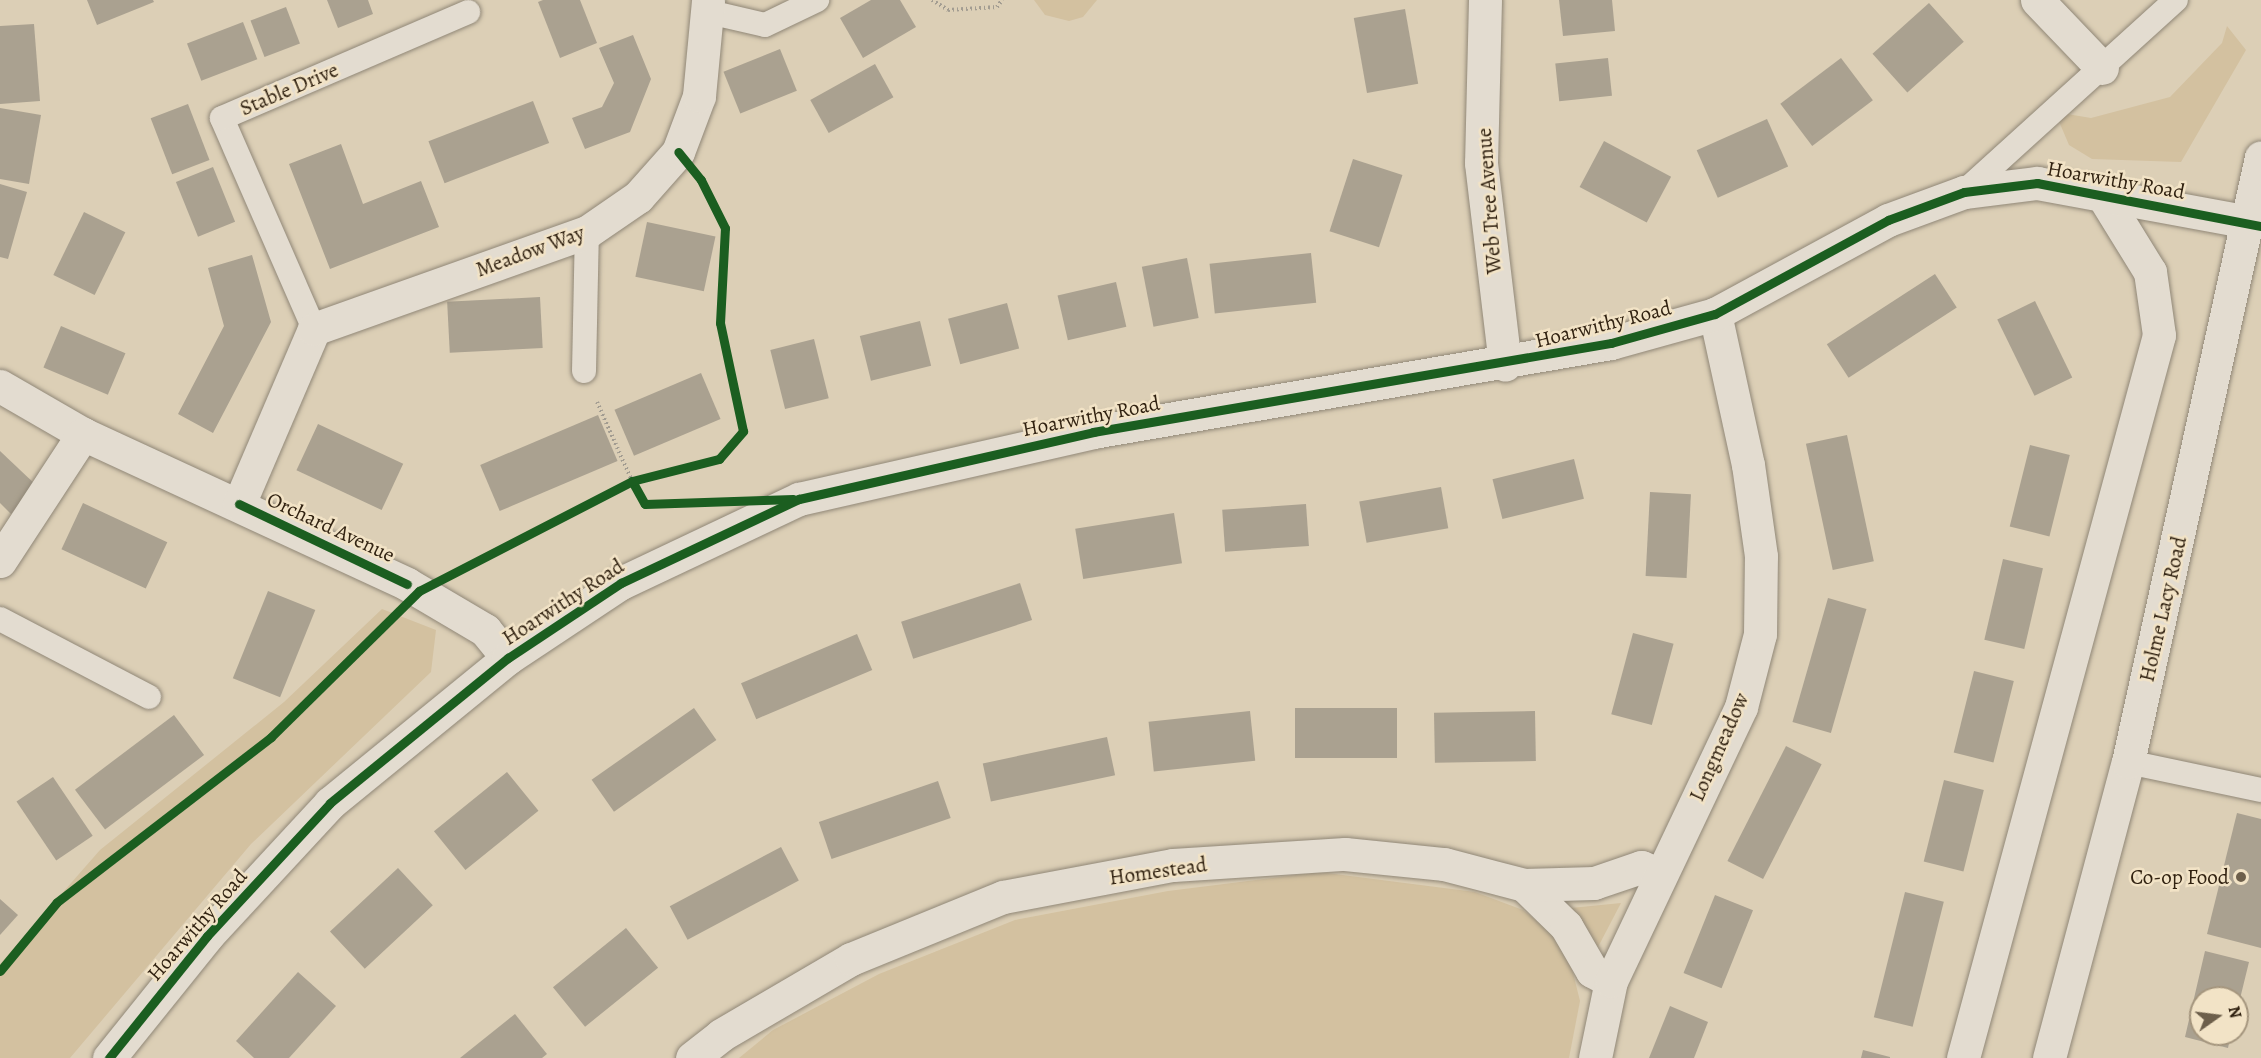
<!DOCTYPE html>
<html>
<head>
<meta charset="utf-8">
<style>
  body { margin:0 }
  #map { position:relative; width:2261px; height:1058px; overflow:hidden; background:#dccfb6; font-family:Alegreya,serif }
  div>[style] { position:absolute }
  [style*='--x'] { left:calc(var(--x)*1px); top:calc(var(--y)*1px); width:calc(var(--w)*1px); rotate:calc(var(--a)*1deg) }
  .green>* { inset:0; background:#d3c1a0 }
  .building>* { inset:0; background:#aaa190; transform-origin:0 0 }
  .path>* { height:4px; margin-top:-2px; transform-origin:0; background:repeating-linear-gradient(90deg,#a29c91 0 1.5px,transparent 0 4.5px) }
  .roads { filter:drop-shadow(0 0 2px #908777) drop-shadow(0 0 2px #908777) }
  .lane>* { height:24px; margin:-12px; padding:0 12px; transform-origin:12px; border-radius:12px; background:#e3dcd0 }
  .street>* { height:33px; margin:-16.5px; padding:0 16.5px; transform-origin:16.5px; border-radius:16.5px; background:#e3dcd0 }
  .secondary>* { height:33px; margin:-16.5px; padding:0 16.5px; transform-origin:16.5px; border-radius:16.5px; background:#e3dcd0 }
  .cycleway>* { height:9px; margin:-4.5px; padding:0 4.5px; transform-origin:4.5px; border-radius:4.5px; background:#1b5e20 }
  .dots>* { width:16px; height:16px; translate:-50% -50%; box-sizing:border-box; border:3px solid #f2e3c6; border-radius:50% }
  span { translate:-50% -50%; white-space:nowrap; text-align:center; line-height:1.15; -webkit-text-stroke:5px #f2e3c6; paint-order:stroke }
  .street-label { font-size:21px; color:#312211 }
  .poi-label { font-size:21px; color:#312211 }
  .right { translate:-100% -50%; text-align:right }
  .north { position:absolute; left:2189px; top:986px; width:60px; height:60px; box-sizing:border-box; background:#f2e3c6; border:2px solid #a5967e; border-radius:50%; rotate:76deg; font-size:16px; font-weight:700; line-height:24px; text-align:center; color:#312211 }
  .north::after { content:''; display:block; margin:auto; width:21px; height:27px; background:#6d5f4b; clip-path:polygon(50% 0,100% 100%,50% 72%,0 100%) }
</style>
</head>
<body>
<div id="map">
  <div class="green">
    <i style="clip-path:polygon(1034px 0,1097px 0,1083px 17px,1069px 21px,1045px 15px)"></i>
    <i style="clip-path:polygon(2227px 26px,2246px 50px,2181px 162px,2092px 159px,2069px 145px,2055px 112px,2091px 118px,2170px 97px,2222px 43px)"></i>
    <i style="clip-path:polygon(382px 609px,436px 630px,431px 672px,251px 844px,70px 1058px,0 1058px,0 964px,100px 850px,284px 702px)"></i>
    <i style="clip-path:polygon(1319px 872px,1475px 892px,1523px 910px,1548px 930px,1570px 961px,1580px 1001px,1569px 1058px,739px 1058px,773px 1030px,879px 974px,1015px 920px,1168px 891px)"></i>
    <i style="clip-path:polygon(1621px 903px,1598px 947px,1571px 908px)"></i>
  </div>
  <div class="building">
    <i style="clip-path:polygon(87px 0,153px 0,154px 2px,97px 25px)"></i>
    <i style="clip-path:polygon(327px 0,368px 0,373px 14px,338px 28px)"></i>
    <i style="clip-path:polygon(543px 0,580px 0,597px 43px,560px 58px,538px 2px)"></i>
    <i style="clip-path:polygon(871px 0,900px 0,916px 27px,863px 58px,840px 18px)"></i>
    <i style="clip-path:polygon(1559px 0,1612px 0,1615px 31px,1563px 36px)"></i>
    <i style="left:1929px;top:3px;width:52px;height:76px;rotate:48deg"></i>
    <i style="left:286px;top:7px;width:39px;height:38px;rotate:69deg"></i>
    <i style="left:1405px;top:9px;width:76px;height:52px;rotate:80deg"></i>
    <i style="left:243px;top:22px;width:40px;height:60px;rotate:69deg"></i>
    <i style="clip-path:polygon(34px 24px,40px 101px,0 104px,0 26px)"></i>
    <i style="clip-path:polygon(633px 35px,651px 79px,630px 132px,585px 149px,572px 118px,602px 107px,614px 83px,599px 48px)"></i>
    <i style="left:780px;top:49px;width:45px;height:61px;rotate:68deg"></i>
    <i style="left:1608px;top:58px;width:38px;height:53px;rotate:84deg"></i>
    <i style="left:1841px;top:58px;width:53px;height:76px;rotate:53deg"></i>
    <i style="left:875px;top:64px;width:38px;height:74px;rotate:61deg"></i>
    <i style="left:533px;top:101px;width:45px;height:112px;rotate:69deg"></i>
    <i style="left:188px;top:104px;width:60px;height:40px;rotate:69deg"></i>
    <i style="clip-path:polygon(0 108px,41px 115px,29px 184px,0 179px)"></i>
    <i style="left:1767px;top:119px;width:52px;height:77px;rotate:66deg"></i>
    <i style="left:1604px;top:141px;width:76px;height:52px;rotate:28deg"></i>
    <i style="clip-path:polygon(341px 144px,363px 204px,421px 181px,439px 227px,330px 269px,289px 164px)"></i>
    <i style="left:1353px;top:159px;width:52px;height:76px;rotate:18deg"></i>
    <i style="left:213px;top:167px;width:59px;height:40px;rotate:68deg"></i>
    <i style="clip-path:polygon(0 184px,27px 192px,8px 259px,0 257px)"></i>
    <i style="left:84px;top:212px;width:46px;height:70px;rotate:26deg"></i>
    <i style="left:647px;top:222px;width:70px;height:56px;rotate:12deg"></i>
    <i style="left:1311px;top:253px;width:50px;height:102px;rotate:84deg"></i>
    <i style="clip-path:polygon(252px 255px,271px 322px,213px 433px,178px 414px,224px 326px,208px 268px)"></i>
    <i style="left:1187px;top:258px;width:61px;height:46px;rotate:79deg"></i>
    <i style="left:1935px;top:274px;width:40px;height:129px;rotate:57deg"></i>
    <i style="left:1116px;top:282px;width:46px;height:60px;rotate:77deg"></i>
    <i style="left:540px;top:297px;width:51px;height:93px;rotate:87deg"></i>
    <i style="left:2035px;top:301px;width:85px;height:42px;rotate:64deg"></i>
    <i style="left:1007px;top:303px;width:47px;height:61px;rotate:75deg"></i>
    <i style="left:920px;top:321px;width:46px;height:62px;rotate:76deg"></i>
    <i style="left:61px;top:326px;width:70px;height:45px;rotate:23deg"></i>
    <i style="left:814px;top:339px;width:61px;height:45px;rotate:76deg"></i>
    <i style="left:701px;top:373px;width:50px;height:94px;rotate:67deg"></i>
    <i style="left:598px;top:415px;width:50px;height:128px;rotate:67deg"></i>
    <i style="left:318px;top:424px;width:94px;height:51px;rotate:25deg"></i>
    <i style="left:1847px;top:435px;width:129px;height:42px;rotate:78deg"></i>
    <i style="left:2030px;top:445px;width:41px;height:84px;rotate:14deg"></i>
    <i style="clip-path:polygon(0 451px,37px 486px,11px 514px,0 503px)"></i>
    <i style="left:1574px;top:459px;width:41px;height:84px;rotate:76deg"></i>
    <i style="left:1441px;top:487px;width:42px;height:83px;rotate:80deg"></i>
    <i style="left:1650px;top:492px;width:41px;height:84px;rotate:3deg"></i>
    <i style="left:83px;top:503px;width:93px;height:51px;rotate:25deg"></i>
    <i style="left:1306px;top:504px;width:42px;height:84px;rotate:86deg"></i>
    <i style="left:1174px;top:513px;width:51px;height:100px;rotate:81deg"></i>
    <i style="left:2003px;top:559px;width:41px;height:83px;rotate:13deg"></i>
    <i style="left:1020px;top:583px;width:39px;height:125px;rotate:72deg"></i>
    <i style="left:268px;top:591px;width:51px;height:94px;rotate:22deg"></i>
    <i style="left:1828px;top:598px;width:40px;height:129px;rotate:16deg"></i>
    <i style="left:1633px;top:633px;width:42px;height:84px;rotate:15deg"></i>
    <i style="left:857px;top:634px;width:39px;height:126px;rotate:67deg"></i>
    <i style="left:1974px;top:671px;width:41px;height:84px;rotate:14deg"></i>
    <i style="left:694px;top:708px;width:39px;height:125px;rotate:55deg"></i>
    <i style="left:1397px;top:708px;width:50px;height:102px;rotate:90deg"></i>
    <i style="left:1250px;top:711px;width:50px;height:102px;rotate:84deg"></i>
    <i style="left:1535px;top:711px;width:50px;height:101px;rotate:89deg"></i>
    <i style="left:174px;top:715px;width:50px;height:124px;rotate:53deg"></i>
    <i style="left:1107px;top:737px;width:39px;height:127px;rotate:78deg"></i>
    <i style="left:1786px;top:746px;width:40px;height:129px;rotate:27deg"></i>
    <i style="left:507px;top:772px;width:50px;height:94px;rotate:51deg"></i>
    <i style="left:53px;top:777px;width:71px;height:44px;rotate:56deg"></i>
    <i style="left:1944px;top:780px;width:41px;height:84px;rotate:14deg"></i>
    <i style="left:938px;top:781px;width:39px;height:126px;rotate:71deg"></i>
    <i style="clip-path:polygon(2237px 813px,2261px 819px,2261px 948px,2207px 934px)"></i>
    <i style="left:781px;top:847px;width:38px;height:126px;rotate:62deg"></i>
    <i style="left:398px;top:868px;width:51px;height:93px;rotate:47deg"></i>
    <i style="left:1905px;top:892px;width:40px;height:129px;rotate:14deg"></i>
    <i style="left:1715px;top:895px;width:41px;height:84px;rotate:22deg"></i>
    <i style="clip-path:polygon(0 899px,18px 915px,0 935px)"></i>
    <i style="left:626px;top:928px;width:51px;height:94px;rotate:51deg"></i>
    <i style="clip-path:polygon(2205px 951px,2249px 962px,2238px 1007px,2237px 998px,2201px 998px,2201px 1034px,2231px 1034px,2228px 1048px,2185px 1037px)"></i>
    <i style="clip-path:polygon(298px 972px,336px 1006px,289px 1058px,254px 1058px,236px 1041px)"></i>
    <i style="clip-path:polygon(1670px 1006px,1708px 1022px,1694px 1058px,1649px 1058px)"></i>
    <i style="clip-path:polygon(515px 1014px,547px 1054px,542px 1058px,460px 1058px)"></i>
    <i style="clip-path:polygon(1863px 1050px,1890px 1057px,1890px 1058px,1861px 1058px)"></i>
  </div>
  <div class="path">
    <i style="--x:932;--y:0;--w:19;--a:32"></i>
    <i style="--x:948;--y:10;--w:49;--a:-3.5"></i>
    <i style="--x:997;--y:7;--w:9;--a:-54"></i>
    <i style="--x:597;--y:402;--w:86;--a:66.1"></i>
  </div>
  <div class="roads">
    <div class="lane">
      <i style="--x:709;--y:12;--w:57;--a:13.1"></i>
      <i style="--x:765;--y:25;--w:58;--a:-25.7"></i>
      <i style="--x:1964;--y:192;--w:286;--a:-42.2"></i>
      <i style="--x:314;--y:329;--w:230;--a:-113.6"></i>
      <i style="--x:222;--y:118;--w:268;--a:-23.3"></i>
      <i style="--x:584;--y:371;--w:139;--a:-88.8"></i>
      <i style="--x:0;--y:619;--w:168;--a:27.6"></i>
      <i style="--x:2128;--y:762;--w:136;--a:11.9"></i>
    </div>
    <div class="street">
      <i style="--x:1485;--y:0;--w:163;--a:91.4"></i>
      <i style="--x:1481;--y:163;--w:203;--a:83.2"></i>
      <i style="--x:2037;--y:0;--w:94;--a:46.3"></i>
      <i style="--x:0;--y:386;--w:96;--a:30"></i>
      <i style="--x:83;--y:434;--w:357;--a:24.8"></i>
      <i style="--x:407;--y:584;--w:91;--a:30.5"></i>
      <i style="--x:485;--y:630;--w:36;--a:51"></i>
      <i style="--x:239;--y:504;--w:190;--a:-66.8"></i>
      <i style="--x:314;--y:329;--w:290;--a:-19.6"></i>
      <i style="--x:587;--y:232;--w:62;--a:-34.5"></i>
      <i style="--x:638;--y:197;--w:60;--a:-48.4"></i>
      <i style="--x:678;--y:152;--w:60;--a:-69.4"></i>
      <i style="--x:699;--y:96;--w:96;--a:-84.6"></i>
      <i style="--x:0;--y:561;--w:152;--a:-56.8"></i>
      <i style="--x:1524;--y:885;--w:59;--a:44.3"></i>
      <i style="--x:1566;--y:926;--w:52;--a:60"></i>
      <i style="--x:1592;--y:971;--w:21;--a:28"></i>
      <i style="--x:692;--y:1058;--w:37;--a:-38"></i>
      <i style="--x:721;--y:1035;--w:151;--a:-30.3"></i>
      <i style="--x:851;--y:959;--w:164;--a:-22.2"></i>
      <i style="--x:1003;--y:897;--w:173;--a:-10.7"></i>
      <i style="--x:1173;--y:865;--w:172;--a:-3.7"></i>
      <i style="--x:1345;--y:854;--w:100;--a:5.8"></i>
      <i style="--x:1444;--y:864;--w:83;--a:14.7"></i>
      <i style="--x:1524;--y:885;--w:70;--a:-1.6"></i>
      <i style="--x:1594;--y:883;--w:50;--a:-18.8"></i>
      <i style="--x:1641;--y:867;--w:19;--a:21"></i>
      <i style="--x:1595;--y:1058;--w:79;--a:-78.3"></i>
      <i style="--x:1611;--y:981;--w:303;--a:-64.6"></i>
      <i style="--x:1741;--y:707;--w:75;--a:-75.4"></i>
      <i style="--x:1760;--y:634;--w:78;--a:-89.3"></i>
      <i style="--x:1761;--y:556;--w:92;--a:-98.1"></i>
      <i style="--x:1748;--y:465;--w:155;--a:-102.3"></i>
      <i style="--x:1963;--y:1058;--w:749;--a:-74.83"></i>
      <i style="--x:2159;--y:335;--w:64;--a:-98.1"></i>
      <i style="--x:2150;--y:272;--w:89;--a:-121.7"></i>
    </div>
    <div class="secondary">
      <i style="--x:109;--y:1058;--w:156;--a:-51.2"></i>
      <i style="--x:207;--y:936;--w:181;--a:-47.2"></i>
      <i style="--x:330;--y:803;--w:230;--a:-39.2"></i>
      <i style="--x:508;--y:658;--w:136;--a:-33.6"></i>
      <i style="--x:621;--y:583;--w:197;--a:-25.3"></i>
      <i style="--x:799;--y:499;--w:302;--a:-12.8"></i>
      <i style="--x:1093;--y:432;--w:526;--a:-9.75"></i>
      <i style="--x:1611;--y:343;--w:108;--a:-15.6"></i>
      <i style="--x:1715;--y:314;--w:197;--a:-28.5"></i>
      <i style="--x:1888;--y:220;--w:81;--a:-20.2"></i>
      <i style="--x:1964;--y:192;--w:74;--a:-7"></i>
      <i style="--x:2037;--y:183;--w:217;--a:10.4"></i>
      <i style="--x:2049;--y:1058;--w:306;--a:-75.1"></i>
      <i style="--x:2128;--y:762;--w:619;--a:-77.6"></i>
    </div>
  </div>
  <div class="cycleway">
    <i style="--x:632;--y:481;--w:26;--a:61"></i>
    <i style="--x:645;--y:504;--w:148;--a:-1.9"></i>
    <i style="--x:239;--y:504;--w:186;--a:25.5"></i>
    <i style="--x:0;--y:971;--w:89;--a:-50.4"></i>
    <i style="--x:57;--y:902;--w:270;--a:-37.6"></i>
    <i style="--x:271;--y:737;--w:208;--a:-44.6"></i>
    <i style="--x:419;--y:591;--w:240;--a:-27.3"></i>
    <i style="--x:632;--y:481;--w:90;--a:-14.2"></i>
    <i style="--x:719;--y:459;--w:37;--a:-49"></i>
    <i style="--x:743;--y:431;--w:110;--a:-102"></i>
    <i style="--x:720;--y:323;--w:95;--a:-87"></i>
    <i style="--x:725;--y:228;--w:54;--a:-116.6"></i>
    <i style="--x:701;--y:180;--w:36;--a:-129"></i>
    <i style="--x:109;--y:1058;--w:156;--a:-51.2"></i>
    <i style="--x:207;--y:936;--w:181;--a:-47.2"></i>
    <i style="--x:330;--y:803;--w:230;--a:-39.2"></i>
    <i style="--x:508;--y:658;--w:136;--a:-33.6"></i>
    <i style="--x:621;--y:583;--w:197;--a:-25.3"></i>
    <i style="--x:799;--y:499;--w:302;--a:-12.8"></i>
    <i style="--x:1093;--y:432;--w:526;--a:-9.75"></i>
    <i style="--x:1611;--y:343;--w:108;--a:-15.6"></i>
    <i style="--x:1715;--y:314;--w:197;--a:-28.5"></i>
    <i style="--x:1888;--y:220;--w:81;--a:-20.2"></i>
    <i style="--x:1964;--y:192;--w:74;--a:-7"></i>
    <i style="--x:2037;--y:183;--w:228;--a:10.9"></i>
  </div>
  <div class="dots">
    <i style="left:2241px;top:877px;background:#6d5f4b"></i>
  </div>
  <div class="street-label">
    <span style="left:289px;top:89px;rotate:-23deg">Stable Drive</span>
    <span style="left:2116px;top:180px;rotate:10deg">Hoarwithy Road</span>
    <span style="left:1489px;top:201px;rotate:-94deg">Web Tree Avenue</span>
    <span style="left:530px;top:251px;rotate:-20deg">Meadow Way</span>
    <span style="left:1603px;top:324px;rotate:-14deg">Hoarwithy Road</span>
    <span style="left:1091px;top:416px;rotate:-11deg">Hoarwithy Road</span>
    <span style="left:331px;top:527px;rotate:25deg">Orchard Avenue</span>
    <span style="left:563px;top:602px;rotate:-33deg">Hoarwithy Road</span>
    <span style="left:2163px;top:609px;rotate:-77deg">Holme Lacy Road</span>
    <span style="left:1719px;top:747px;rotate:-66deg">Longmeadow</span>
    <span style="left:1158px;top:871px;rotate:-8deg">Homestead</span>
    <span style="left:197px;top:925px;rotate:-49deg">Hoarwithy Road</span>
  </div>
  <div class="poi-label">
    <span class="right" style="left:2229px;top:877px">Co-op Food</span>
  </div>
  <div class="north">N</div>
</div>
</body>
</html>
